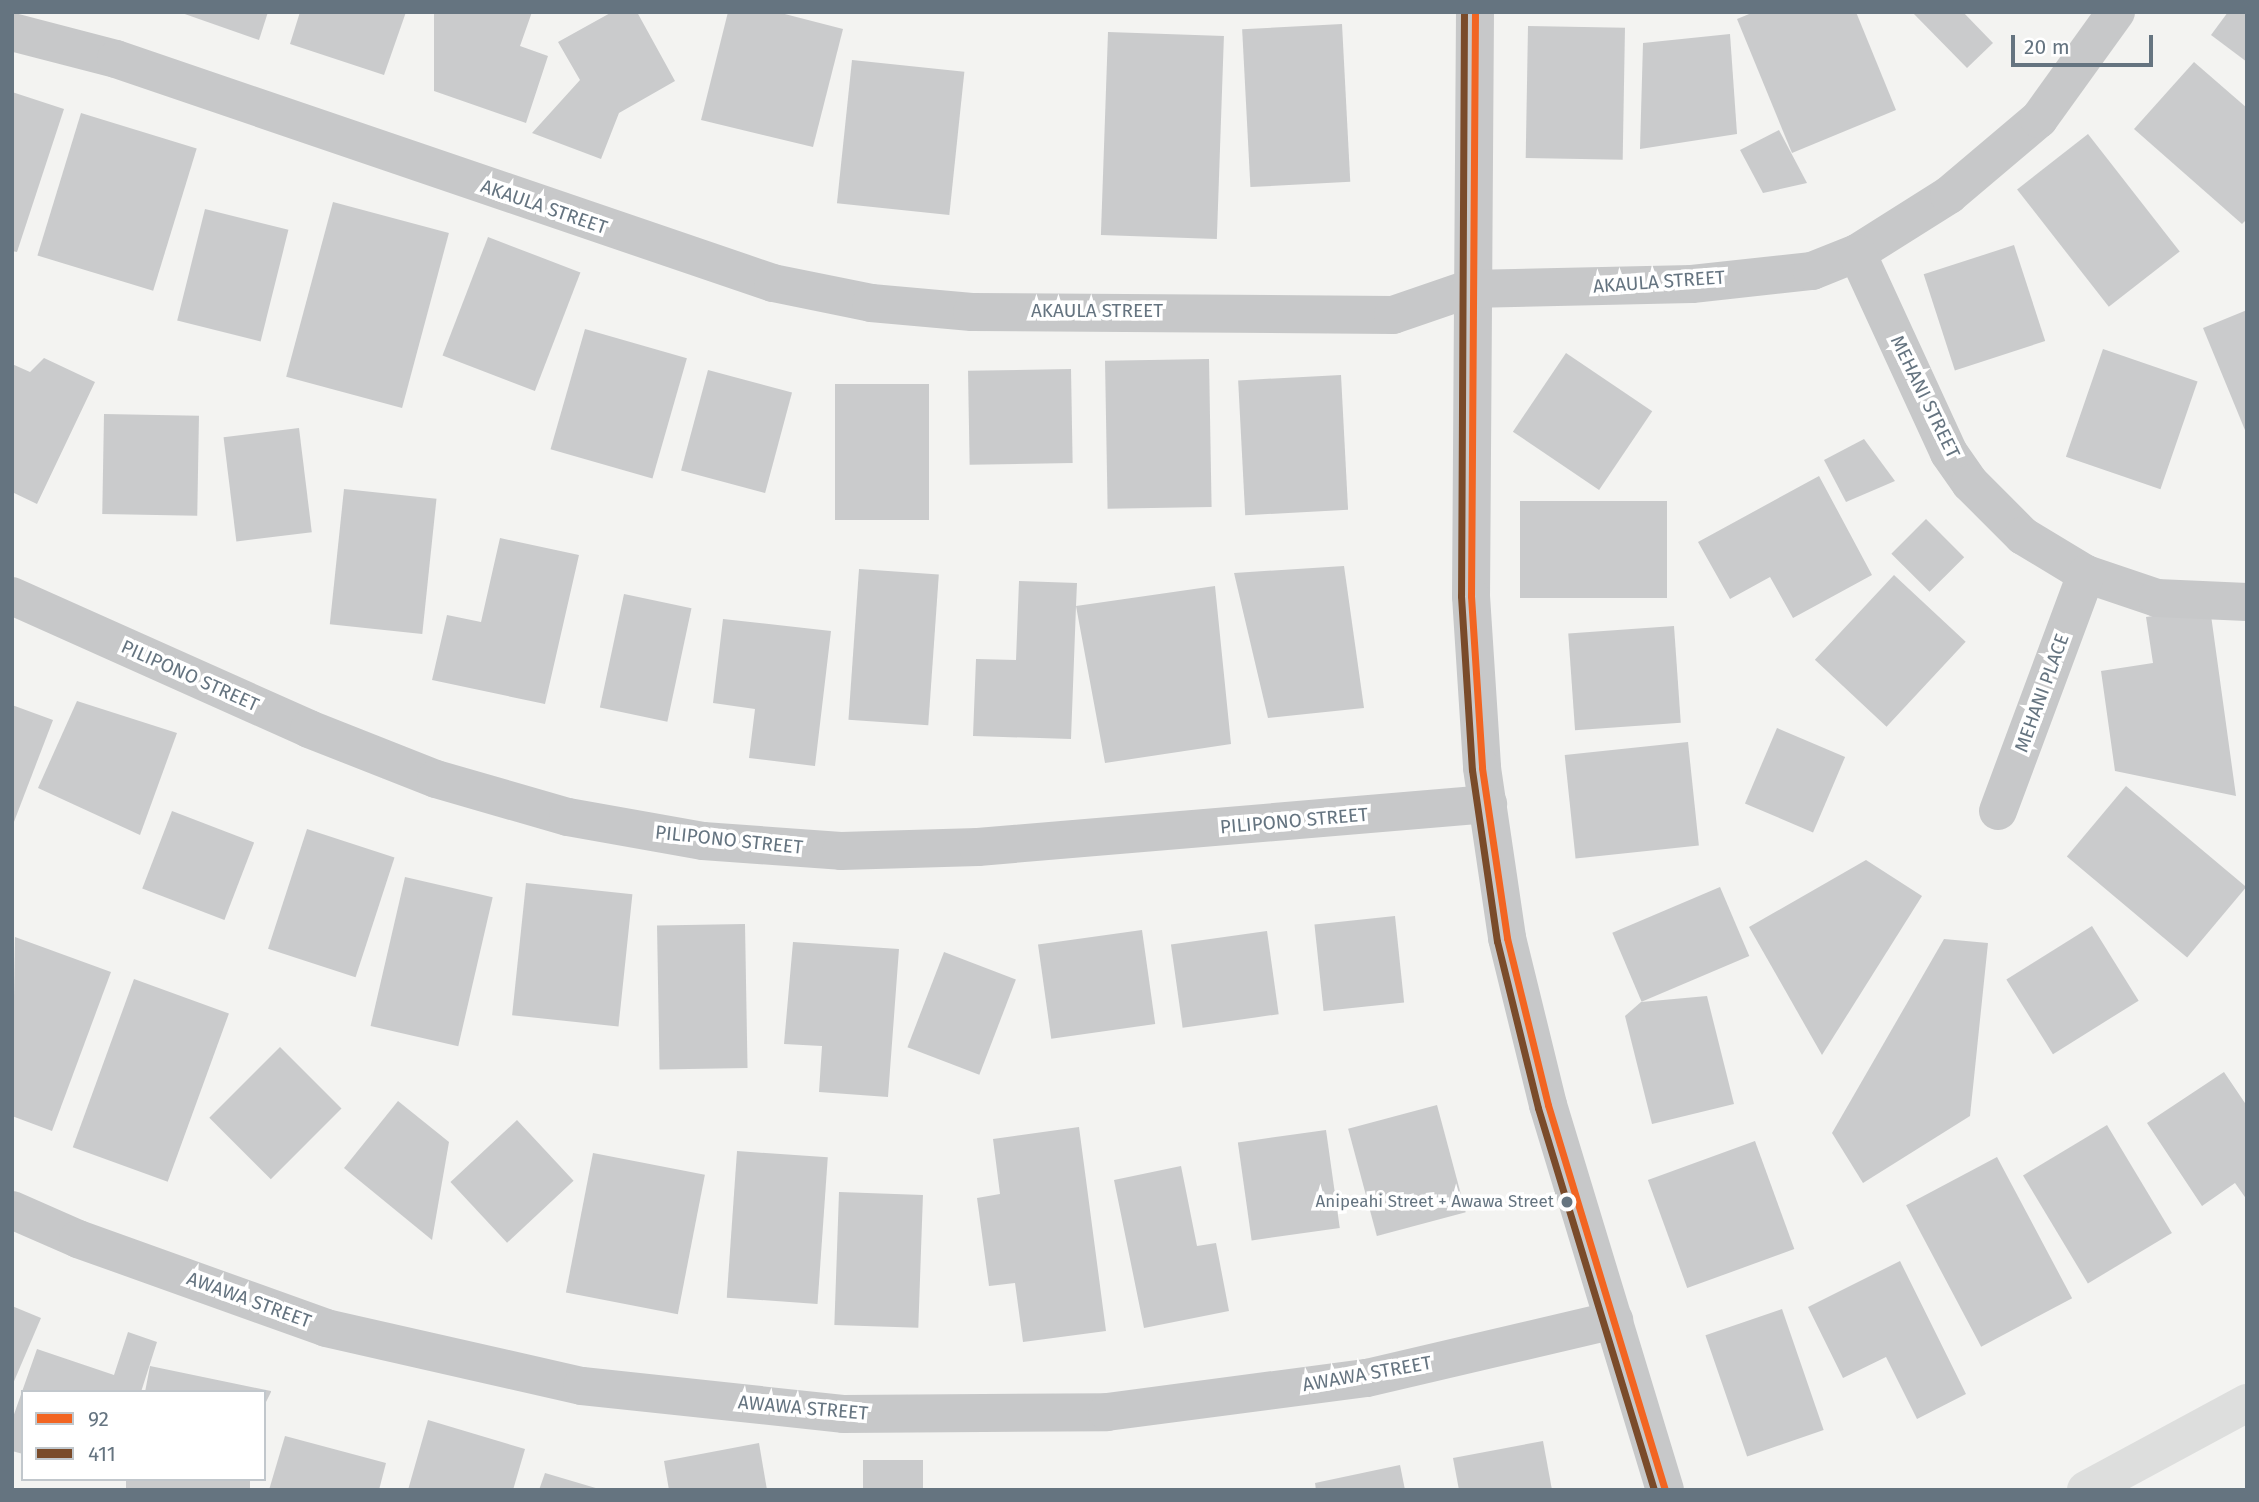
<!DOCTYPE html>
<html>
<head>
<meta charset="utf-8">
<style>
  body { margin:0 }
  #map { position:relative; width:2259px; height:1502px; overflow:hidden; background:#f3f3f1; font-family:"Fira Sans",sans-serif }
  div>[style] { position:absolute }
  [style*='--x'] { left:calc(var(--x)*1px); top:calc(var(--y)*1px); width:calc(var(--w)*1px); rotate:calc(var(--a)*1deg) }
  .building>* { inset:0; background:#cacbcc; transform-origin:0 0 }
  .minor>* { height:38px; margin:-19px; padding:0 19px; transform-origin:19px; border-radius:19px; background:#c7c8c9 }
  .major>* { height:38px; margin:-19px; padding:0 19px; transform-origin:19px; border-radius:19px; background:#dddedd }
  .bus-1>* { height:7px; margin:-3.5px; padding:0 3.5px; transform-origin:3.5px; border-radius:3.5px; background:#f26522 }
  .bus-2>* { height:7px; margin:-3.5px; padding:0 3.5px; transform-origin:3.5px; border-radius:3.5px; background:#7a4b2a }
  .dots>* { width:19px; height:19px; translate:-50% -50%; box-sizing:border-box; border:4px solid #fff; border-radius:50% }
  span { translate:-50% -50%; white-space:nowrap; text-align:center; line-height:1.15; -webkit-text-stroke:7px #fff; paint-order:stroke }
  .bus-label { font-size:17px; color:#657480 }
  .right { translate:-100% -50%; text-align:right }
  .street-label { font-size:19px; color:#657480 }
  .frame { position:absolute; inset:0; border:14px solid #657480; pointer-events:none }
  .legend { position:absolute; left:21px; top:1390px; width:245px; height:91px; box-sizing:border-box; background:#fff; border:2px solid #c1c7cc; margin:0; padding:9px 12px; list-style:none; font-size:21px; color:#657480 }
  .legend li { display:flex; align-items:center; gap:14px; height:35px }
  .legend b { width:35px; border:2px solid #c1c7cc }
  .scale { position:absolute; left:2011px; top:35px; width:142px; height:32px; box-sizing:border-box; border:4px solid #657480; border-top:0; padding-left:9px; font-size:21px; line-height:24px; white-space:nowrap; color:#657480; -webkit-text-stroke:5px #fff; paint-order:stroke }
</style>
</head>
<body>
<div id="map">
  <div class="building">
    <i style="clip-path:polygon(179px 12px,268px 12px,259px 40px)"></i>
    <i style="clip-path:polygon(300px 12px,406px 12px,384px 75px,290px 44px)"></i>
    <i style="clip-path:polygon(434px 12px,532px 12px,520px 46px,548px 56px,526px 123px,434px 91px)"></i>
    <i style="clip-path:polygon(612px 12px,637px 12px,675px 81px,619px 113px,601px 159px,532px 133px,580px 80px,558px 42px)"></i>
    <i style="clip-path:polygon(728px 12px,777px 12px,843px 29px,813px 147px,701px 120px)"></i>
    <i style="clip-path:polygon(1754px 12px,1856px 12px,1896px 110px,1792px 153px,1737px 19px)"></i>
    <i style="clip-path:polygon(1912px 12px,1963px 12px,1993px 43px,1967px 68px)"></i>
    <i style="clip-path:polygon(2228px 12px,2247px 12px,2247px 62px,2211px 35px)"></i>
    <i style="left:1342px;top:24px;width:158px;height:100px;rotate:87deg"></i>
    <i style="left:1528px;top:26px;width:97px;height:132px;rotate:1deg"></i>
    <i style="left:1108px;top:32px;width:116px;height:203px;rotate:2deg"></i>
    <i style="clip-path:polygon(1730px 34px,1737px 134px,1640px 149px,1643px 43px)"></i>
    <i style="left:852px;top:60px;width:113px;height:144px;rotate:6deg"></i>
    <i style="clip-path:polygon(2194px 62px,2247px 108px,2247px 219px,2242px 224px,2134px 129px)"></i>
    <i style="clip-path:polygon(12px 92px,64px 109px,17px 252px,12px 251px)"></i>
    <i style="left:81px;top:113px;width:121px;height:149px;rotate:17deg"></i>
    <i style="clip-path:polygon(1779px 130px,1807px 183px,1763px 193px,1740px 150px)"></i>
    <i style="left:2088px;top:134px;width:149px;height:90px;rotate:52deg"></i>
    <i style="left:333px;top:202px;width:120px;height:181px;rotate:15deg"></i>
    <i style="left:205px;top:209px;width:86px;height:115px;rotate:14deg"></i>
    <i style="left:488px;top:237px;width:99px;height:127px;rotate:21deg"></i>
    <i style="left:2014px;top:245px;width:101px;height:95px;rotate:72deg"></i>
    <i style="clip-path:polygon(2247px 310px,2247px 435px,2203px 328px)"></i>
    <i style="left:585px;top:329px;width:106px;height:125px;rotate:16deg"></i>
    <i style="left:2103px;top:349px;width:100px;height:114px;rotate:19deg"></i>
    <i style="left:1566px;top:353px;width:104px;height:95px;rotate:34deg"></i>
    <i style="clip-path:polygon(44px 358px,95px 382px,37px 504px,12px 492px,12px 364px,30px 372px)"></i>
    <i style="left:1209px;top:359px;width:148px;height:104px;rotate:89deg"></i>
    <i style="left:1071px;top:369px;width:94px;height:103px;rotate:89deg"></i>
    <i style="left:708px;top:370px;width:87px;height:104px;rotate:15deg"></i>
    <i style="left:1341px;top:375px;width:135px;height:103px;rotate:87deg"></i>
    <i style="left:835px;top:384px;width:94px;height:136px"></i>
    <i style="left:104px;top:414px;width:95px;height:100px;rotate:1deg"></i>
    <i style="left:299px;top:428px;width:105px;height:76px;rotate:83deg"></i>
    <i style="clip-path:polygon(1864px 439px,1895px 481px,1846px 502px,1824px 460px)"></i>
    <i style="clip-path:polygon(1819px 476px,1872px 575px,1793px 618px,1770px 577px,1730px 599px,1698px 542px)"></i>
    <i style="left:344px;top:489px;width:93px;height:136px;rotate:6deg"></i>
    <i style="left:1667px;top:501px;width:97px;height:147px;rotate:90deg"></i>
    <i style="left:1926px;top:519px;width:54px;height:49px;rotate:45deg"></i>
    <i style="clip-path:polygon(500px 538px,579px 555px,545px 704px,432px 680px,447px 615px,481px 622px)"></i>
    <i style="clip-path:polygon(1344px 566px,1364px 708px,1268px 718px,1234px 573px)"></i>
    <i style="left:859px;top:569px;width:80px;height:151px;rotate:4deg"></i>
    <i style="left:1894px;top:575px;width:98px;height:116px;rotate:43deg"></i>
    <i style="clip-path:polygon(1019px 581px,1077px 583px,1076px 606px,1215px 586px,1231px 744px,1105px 763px,1076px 606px,1071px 739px,973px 736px,976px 659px,1016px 660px)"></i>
    <i style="left:624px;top:594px;width:69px;height:116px;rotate:12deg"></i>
    <i style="clip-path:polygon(2210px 608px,2236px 796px,2115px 771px,2101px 671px,2153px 663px,2146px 617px)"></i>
    <i style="clip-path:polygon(723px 619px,831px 631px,815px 766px,749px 758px,755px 709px,713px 703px)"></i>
    <i style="left:1674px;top:626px;width:97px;height:106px;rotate:86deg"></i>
    <i style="clip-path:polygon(77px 701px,177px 733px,140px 835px,38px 788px)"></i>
    <i style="clip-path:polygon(12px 705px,53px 720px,12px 827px)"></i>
    <i style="left:1777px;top:728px;width:74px;height:82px;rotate:23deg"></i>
    <i style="left:1688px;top:742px;width:104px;height:124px;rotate:84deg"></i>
    <i style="left:2126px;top:786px;width:157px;height:92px;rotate:40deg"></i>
    <i style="left:172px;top:811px;width:88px;height:83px;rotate:21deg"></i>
    <i style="left:307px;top:829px;width:92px;height:126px;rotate:18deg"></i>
    <i style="clip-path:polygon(1866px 860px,1922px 896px,1822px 1055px,1749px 927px)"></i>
    <i style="left:405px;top:877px;width:90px;height:153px;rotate:13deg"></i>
    <i style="left:526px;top:883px;width:107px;height:133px;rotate:6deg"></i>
    <i style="left:1720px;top:887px;width:75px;height:117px;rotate:67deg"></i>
    <i style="left:1395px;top:916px;width:87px;height:81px;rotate:84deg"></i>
    <i style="left:745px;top:924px;width:144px;height:88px;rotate:89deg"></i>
    <i style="left:2092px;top:926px;width:88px;height:101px;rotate:58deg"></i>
    <i style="left:1142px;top:930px;width:95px;height:105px;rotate:82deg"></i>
    <i style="left:1267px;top:931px;width:84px;height:97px;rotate:82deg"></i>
    <i style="clip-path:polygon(15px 937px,111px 972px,52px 1131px,12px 1116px)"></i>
    <i style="clip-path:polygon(1944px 939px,1988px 943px,1970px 1116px,1863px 1183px,1832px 1133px)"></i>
    <i style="clip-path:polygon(793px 942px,899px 949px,888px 1097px,819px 1092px,822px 1046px,784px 1044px)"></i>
    <i style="left:944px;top:952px;width:77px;height:102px;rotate:21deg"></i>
    <i style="left:134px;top:979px;width:101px;height:179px;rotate:20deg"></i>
    <i style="clip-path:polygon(1707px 996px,1734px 1104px,1652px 1124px,1625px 1016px,1641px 1002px)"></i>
    <i style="left:280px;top:1047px;width:87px;height:100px;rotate:45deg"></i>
    <i style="clip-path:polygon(2224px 1072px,2247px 1106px,2247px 1200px,2235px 1183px,2202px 1206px,2147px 1123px)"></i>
    <i style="clip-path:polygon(398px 1101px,449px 1142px,432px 1240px,344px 1168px)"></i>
    <i style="left:1437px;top:1105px;width:111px;height:92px;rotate:75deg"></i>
    <i style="left:517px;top:1120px;width:83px;height:91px;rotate:47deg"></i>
    <i style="left:2107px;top:1125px;width:126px;height:98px;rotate:59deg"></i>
    <i style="clip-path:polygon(1079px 1127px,1106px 1331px,1023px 1342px,1015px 1283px,989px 1286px,977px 1198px,1000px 1194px,993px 1139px)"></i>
    <i style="left:1326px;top:1130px;width:99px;height:89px;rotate:82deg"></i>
    <i style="left:1755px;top:1141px;width:115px;height:114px;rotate:70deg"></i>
    <i style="left:737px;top:1151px;width:91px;height:147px;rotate:4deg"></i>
    <i style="left:593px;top:1153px;width:114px;height:142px;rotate:11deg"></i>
    <i style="left:1997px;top:1157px;width:160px;height:103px;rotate:62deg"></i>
    <i style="clip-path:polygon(1181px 1166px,1197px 1246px,1216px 1243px,1229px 1311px,1144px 1328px,1114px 1180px)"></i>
    <i style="left:839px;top:1192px;width:84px;height:133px;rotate:2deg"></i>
    <i style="clip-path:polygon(1900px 1261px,1966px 1394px,1917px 1419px,1886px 1357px,1843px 1378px,1808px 1307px)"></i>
    <i style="clip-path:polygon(12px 1306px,41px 1318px,12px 1386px)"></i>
    <i style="left:1782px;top:1309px;width:128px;height:81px;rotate:71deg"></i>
    <i style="clip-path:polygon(128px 1332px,157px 1342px,141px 1392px,23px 1392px,23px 1454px,12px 1451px,12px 1420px,37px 1349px,114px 1375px)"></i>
    <i style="clip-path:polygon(150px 1366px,271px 1391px,271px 1392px,265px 1404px,264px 1392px,145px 1392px)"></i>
    <i style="clip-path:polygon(428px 1420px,525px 1449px,513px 1490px,408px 1490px)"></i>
    <i style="clip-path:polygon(285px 1436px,386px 1463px,379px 1490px,269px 1490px)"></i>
    <i style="clip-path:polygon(1543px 1441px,1552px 1490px,1459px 1490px,1453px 1458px)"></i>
    <i style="clip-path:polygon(759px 1443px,767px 1490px,669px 1490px,664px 1461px)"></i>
    <i style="left:863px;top:1460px;width:60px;height:30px"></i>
    <i style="clip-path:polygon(1400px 1465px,1405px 1490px,1316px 1490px,1315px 1483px)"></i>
    <i style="clip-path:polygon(545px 1473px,599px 1489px,599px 1490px,539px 1490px)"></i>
    <i style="left:126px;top:1479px;width:124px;height:11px"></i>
  </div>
  <div class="minor">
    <i style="--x:1475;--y:12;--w:584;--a:90.39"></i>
    <i style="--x:1471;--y:596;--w:172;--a:86.3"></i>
    <i style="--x:1482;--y:768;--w:172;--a:81.6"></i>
    <i style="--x:1507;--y:938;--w:172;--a:76.2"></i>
    <i style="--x:1548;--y:1105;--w:402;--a:73.1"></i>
    <i style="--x:12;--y:32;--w:107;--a:14.6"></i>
    <i style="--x:116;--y:59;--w:694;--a:18.83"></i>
    <i style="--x:773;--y:283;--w:100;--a:11.5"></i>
    <i style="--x:871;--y:303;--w:101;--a:5.1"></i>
    <i style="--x:972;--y:312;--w:421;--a:0.4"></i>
    <i style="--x:1393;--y:315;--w:80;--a:-18.9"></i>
    <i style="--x:1469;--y:289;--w:223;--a:-1.3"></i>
    <i style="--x:1692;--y:284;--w:121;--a:-6.2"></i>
    <i style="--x:1812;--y:271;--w:48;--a:-21.8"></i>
    <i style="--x:1857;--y:253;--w:109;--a:-32.2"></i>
    <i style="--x:1949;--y:195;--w:118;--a:-40.2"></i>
    <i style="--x:2039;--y:119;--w:132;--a:-54.3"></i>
    <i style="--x:1857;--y:253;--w:220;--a:65.3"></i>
    <i style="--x:1949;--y:453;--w:37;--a:55"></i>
    <i style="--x:1970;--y:483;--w:75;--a:45"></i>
    <i style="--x:2023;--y:536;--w:74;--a:31.1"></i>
    <i style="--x:2086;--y:574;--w:75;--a:18.7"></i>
    <i style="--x:2157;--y:598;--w:90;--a:2.5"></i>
    <i style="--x:12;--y:596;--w:325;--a:24.1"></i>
    <i style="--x:309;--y:729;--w:136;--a:21.5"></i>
    <i style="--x:436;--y:779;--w:137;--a:16.1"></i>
    <i style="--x:568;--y:817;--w:137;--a:10.1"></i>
    <i style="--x:703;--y:841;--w:138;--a:4.1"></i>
    <i style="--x:841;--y:851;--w:137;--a:-1.7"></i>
    <i style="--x:978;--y:847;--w:512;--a:-4.82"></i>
    <i style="--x:1998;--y:811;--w:253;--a:-69.6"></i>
    <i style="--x:12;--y:1210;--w:72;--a:23.7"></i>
    <i style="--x:78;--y:1239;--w:263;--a:19.7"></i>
    <i style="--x:326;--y:1328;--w:262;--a:12.8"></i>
    <i style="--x:582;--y:1386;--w:262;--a:6.1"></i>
    <i style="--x:843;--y:1414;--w:264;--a:-0.4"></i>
    <i style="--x:1107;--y:1412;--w:262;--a:-7.5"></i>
    <i style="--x:1367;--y:1378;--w:254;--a:-13.2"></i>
  </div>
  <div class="major">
    <i style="--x:2086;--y:1490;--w:183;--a:-28.4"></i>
  </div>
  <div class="bus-1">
    <i style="--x:1475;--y:12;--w:584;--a:90.39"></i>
    <i style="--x:1471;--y:596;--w:172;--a:86.3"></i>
    <i style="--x:1482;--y:768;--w:172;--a:81.6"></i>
    <i style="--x:1507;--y:938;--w:172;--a:76.2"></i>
    <i style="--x:1548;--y:1105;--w:402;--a:73.1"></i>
  </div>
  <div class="bus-2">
    <i style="--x:1464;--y:12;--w:584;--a:90.29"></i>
    <i style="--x:1461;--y:596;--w:174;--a:86.4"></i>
    <i style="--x:1472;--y:770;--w:173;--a:81.7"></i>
    <i style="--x:1497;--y:941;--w:172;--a:76.2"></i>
    <i style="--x:1538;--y:1108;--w:399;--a:73.1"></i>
  </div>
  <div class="dots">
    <i style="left:1567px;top:1202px;background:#657480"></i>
  </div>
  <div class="bus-label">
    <span class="right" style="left:1554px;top:1202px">Anipeahi Street + Awawa Street</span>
  </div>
  <div class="street-label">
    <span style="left:544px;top:207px;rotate:19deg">AKAULA STREET</span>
    <span style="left:1659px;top:282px;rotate:-4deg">AKAULA STREET</span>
    <span style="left:1097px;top:311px">AKAULA STREET</span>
    <span style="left:1925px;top:397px;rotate:64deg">MEHANI STREET</span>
    <span style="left:190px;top:676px;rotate:24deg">PILIPONO STREET</span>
    <span style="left:2042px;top:693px;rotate:-70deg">MEHANI PLACE</span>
    <span style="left:1294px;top:821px;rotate:-5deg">PILIPONO STREET</span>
    <span style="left:729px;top:840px;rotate:6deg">PILIPONO STREET</span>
    <span style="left:249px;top:1300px;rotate:20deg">AWAWA STREET</span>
    <span style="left:1367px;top:1374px;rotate:-10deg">AWAWA STREET</span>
    <span style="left:803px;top:1408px;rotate:5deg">AWAWA STREET</span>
  </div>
  <div class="frame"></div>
  <ul class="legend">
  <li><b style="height:9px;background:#f26522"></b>92</li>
  <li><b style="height:9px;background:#7a4b2a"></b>411</li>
  </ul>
  <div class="scale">20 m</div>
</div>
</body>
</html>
